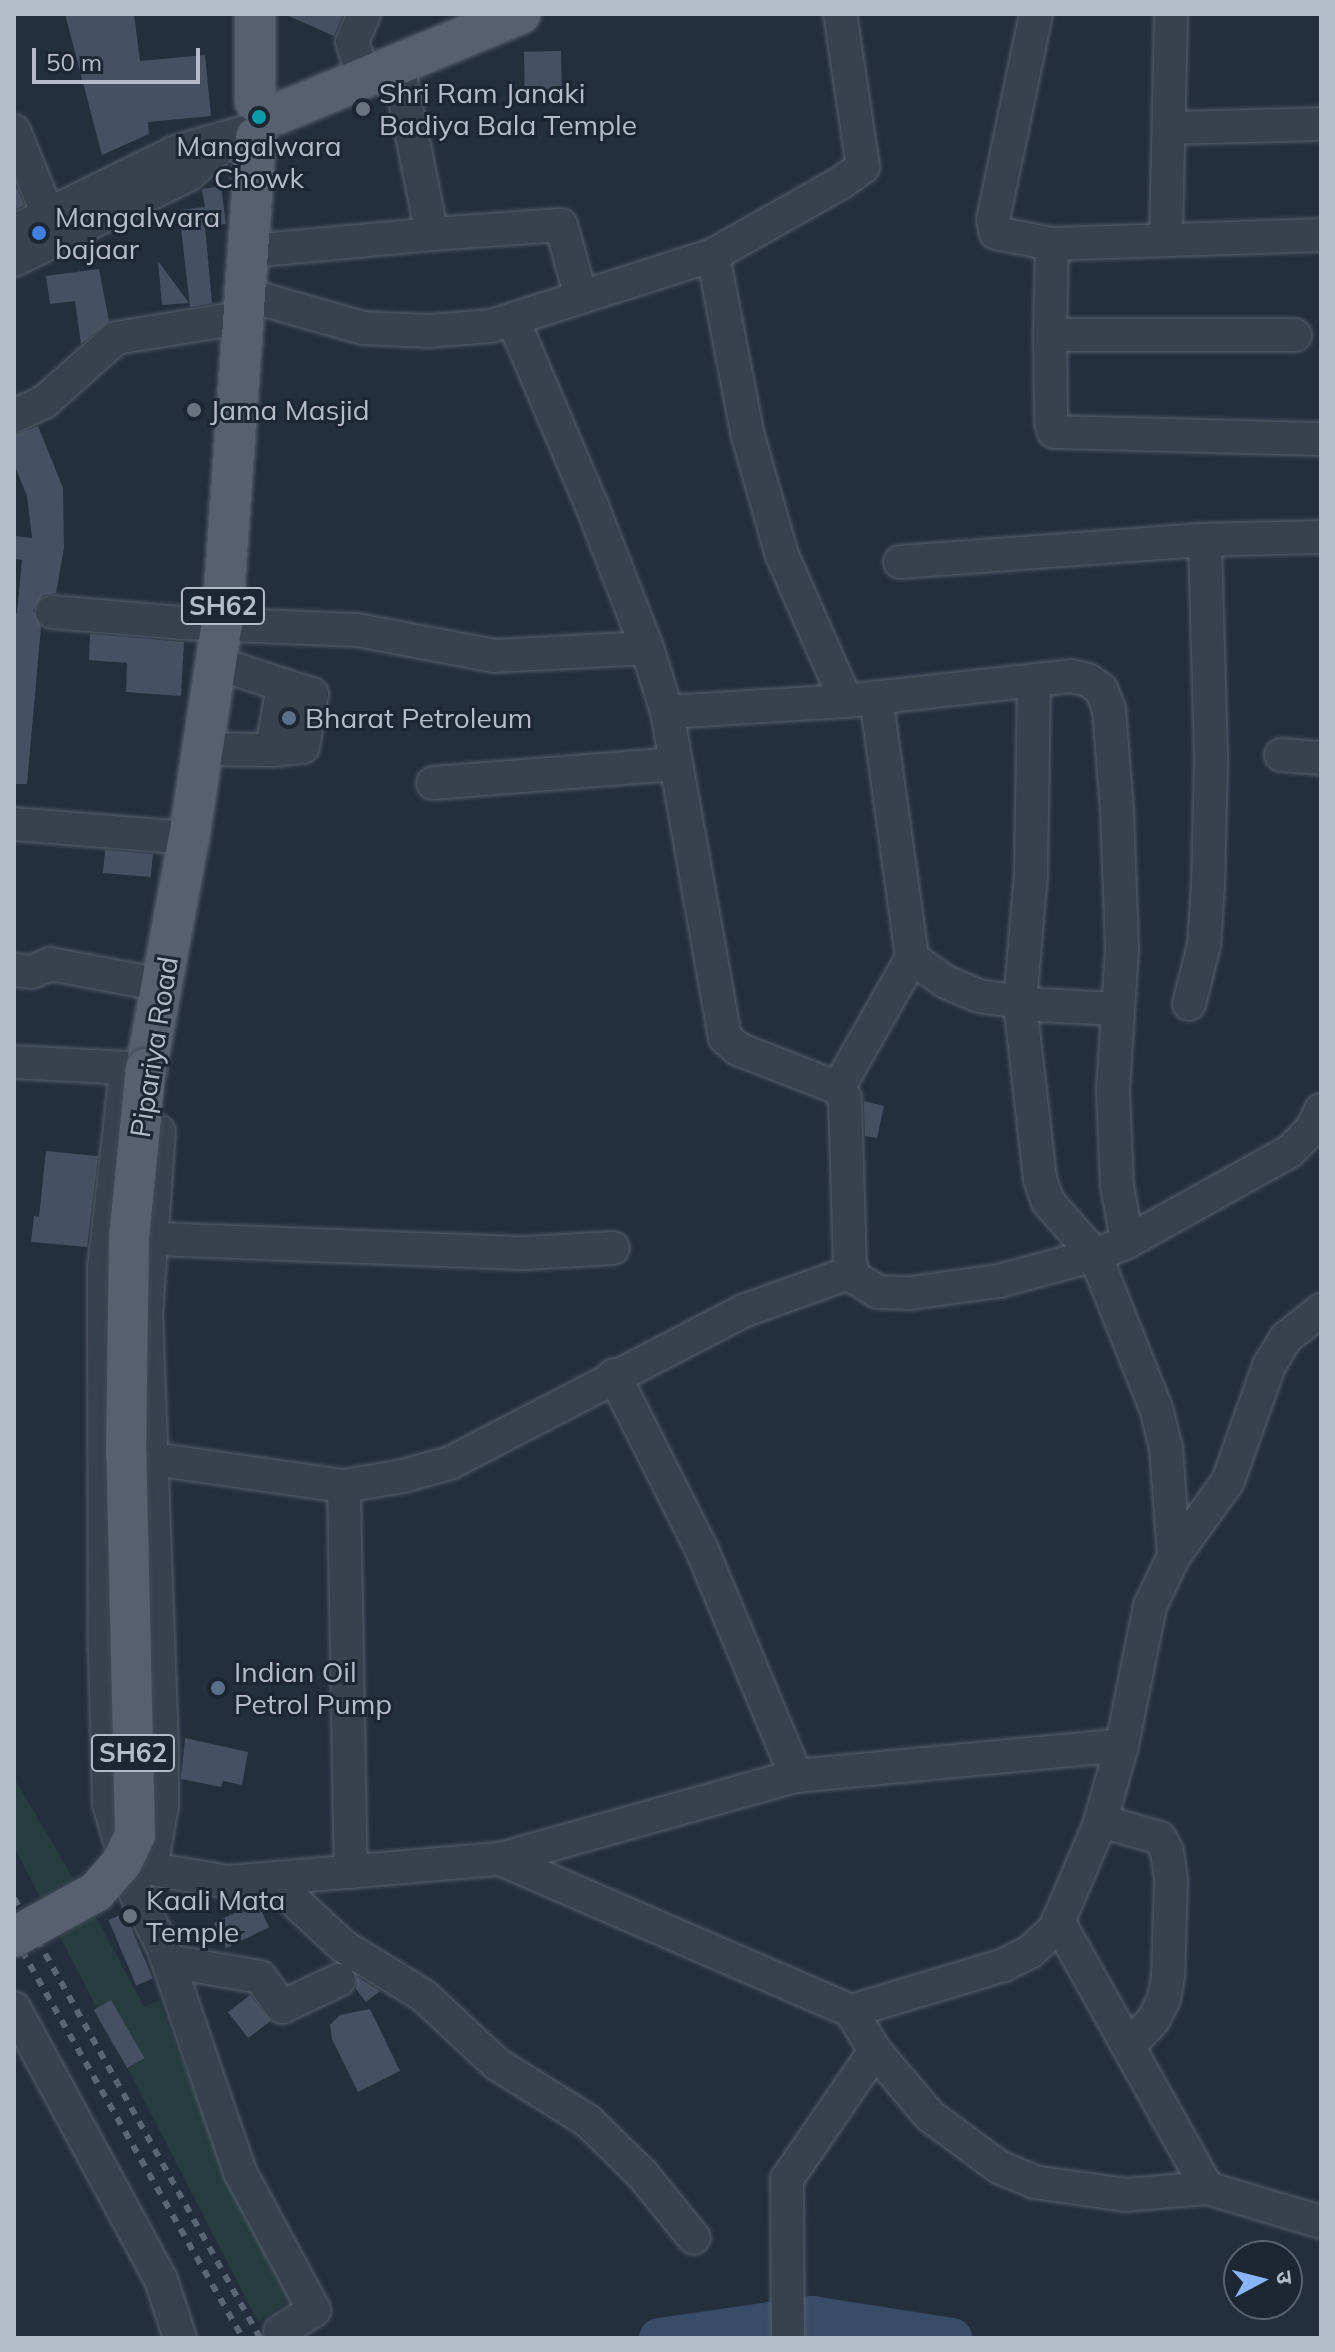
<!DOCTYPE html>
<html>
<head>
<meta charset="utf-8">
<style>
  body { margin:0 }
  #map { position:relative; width:1335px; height:2352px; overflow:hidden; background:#242f3e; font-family:Mulish,"Noto Sans Devanagari",sans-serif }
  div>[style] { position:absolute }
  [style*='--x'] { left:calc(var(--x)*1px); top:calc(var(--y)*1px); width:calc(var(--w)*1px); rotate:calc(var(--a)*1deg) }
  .green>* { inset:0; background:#263c3f }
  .river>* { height:40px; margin:-20px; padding:0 20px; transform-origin:20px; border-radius:20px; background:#394c67 }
  .building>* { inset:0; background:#455162; transform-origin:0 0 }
  .roads { filter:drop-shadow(0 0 2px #565f6c) drop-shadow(0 0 2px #565f6c) }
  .minor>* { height:32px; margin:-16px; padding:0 16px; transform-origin:16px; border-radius:16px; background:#38414e }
  .major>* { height:40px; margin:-20px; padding:0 20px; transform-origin:20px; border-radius:20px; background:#56606e }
  .rail>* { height:6px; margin-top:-3px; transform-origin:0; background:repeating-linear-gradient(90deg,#5a6575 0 8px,transparent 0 16px) }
  .bridges { filter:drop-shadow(0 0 2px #414a57) drop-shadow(0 0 2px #414a57) }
  .major-bridge>* { height:40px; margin:-20px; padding:0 20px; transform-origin:20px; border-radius:20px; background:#56606e }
  .dots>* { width:22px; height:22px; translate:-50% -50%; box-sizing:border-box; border:4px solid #1d2633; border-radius:50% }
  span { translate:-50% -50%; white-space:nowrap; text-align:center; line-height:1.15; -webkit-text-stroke:6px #1d2633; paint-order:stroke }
  .shield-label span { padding:2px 6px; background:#1d2633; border:2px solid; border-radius:6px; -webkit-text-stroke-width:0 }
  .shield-label { font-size:26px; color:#b4bcc9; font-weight:700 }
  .poi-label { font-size:28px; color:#b4bcc9 }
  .left { translate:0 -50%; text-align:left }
  .street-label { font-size:28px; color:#b4bcc9 }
  .frame { position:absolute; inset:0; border:16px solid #b4bcc9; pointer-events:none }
  .north { position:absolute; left:1223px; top:2240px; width:80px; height:80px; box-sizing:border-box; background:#1d2633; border:2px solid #59626f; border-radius:50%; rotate:83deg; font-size:22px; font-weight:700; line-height:32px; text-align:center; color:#b4bcc9 }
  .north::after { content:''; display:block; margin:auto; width:28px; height:36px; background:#8ab4f8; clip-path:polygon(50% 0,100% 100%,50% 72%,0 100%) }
  .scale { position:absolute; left:32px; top:48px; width:168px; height:36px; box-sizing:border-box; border:4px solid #b4bcc9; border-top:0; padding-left:10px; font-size:24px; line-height:28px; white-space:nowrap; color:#b4bcc9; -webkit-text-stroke:6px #1d2633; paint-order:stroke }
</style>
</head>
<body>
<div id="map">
  <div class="green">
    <i style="clip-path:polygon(14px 1778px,94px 1913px,144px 2007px,159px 2000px,222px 2164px,294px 2298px,258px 2322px,14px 1847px)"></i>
  </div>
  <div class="river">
    <i style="--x:659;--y:2338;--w:155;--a:-8.2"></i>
    <i style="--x:812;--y:2316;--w:142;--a:8.9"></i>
  </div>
  <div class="building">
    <i style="clip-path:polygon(65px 14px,134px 14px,140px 61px,205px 55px,211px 116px,148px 122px,149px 134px,102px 155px)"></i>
    <i style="clip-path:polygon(284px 14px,343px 14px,334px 36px)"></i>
    <i style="left:561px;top:51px;width:43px;height:37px;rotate:89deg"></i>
    <i style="clip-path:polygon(14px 182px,24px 205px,14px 210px)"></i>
    <i style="clip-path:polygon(221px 186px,226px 224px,205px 227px,212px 303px,190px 307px,179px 210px,205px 207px,202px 189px)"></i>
    <i style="clip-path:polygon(158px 261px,189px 303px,162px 305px)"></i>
    <i style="clip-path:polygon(99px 269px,109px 321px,81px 344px,75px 301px,50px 304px,46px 276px)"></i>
    <i style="clip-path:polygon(38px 426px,63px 488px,64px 548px,56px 593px,43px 595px,33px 610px,41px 627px,27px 784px,14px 784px,14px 612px,17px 613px,22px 560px,14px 559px,14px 536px,32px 538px,27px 496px,14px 464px,14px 435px)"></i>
    <i style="clip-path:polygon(90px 634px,184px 642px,181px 696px,126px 692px,127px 663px,89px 660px)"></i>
    <i style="left:105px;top:850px;width:48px;height:23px;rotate:5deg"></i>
    <i style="clip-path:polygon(864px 1101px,884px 1106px,877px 1138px,865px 1136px)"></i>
    <i style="clip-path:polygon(46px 1151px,98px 1156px,87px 1247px,31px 1242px,34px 1216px,39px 1217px)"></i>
    <i style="clip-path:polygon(185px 1738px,248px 1752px,242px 1785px,223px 1781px,221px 1787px,181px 1779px)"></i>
    <i style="left:257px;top:1902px;width:28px;height:48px;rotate:64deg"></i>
    <i style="left:125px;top:1913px;width:71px;height:18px;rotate:67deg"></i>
    <i style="clip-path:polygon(357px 1977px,380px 1991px,366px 2002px,356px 1989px)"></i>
    <i style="left:250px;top:1995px;width:33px;height:28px;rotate:52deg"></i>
    <i style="left:111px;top:2000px;width:67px;height:20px;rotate:60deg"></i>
    <i style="clip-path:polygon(370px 2009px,400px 2071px,358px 2092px,332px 2039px,330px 2025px,340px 2015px)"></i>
  </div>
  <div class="roads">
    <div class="minor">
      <i style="--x:364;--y:14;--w:30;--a:113"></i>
      <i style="--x:352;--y:42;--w:40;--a:71.1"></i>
      <i style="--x:1036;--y:14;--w:210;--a:101.8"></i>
      <i style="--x:993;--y:220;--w:13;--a:77"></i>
      <i style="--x:996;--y:233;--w:57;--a:11.1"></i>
      <i style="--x:1052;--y:244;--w:269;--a:-1.9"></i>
      <i style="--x:398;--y:66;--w:171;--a:78.6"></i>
      <i style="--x:432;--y:234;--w:129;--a:-4"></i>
      <i style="--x:561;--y:225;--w:75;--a:74.5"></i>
      <i style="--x:1170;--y:128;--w:151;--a:-1.5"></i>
      <i style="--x:14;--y:131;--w:109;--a:67.9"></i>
      <i style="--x:14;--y:231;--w:179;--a:-26.1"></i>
      <i style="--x:175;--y:152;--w:73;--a:-15.9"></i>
      <i style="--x:1166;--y:237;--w:223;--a:-88.7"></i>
      <i style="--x:1052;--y:244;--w:91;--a:91.3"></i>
      <i style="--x:1050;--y:335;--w:87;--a:89.3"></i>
      <i style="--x:1051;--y:422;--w:10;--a:73"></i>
      <i style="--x:1054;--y:432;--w:267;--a:1.5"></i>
      <i style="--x:250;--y:251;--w:183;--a:-5.3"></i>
      <i style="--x:713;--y:255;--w:184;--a:79.1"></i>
      <i style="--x:748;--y:436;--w:124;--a:74.1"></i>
      <i style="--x:782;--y:555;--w:159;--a:66.3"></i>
      <i style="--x:14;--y:260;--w:194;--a:-26"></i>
      <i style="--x:188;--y:175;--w:49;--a:-40.9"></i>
      <i style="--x:247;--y:295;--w:121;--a:15.9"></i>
      <i style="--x:363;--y:328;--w:65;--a:2.6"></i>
      <i style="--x:428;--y:331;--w:63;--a:-4.5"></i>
      <i style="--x:491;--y:326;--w:233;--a:-17.7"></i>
      <i style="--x:713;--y:255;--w:148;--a:-29.5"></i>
      <i style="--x:842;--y:182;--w:26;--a:-36"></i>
      <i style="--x:863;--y:167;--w:155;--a:-98.5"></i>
      <i style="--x:513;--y:320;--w:202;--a:67"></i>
      <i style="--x:592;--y:506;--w:152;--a:68.8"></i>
      <i style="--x:647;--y:648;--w:67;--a:72.6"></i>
      <i style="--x:667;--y:712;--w:331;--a:79.9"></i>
      <i style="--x:725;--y:1038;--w:17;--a:40"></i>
      <i style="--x:738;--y:1049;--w:107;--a:21.3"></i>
      <i style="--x:838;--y:1088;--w:12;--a:55"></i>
      <i style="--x:845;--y:1098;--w:166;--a:88.3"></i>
      <i style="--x:850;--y:1264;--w:14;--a:73"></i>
      <i style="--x:854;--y:1277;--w:28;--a:32"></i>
      <i style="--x:878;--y:1292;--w:32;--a:2"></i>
      <i style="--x:910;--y:1293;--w:90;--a:-7.7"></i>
      <i style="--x:999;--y:1281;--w:99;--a:-15.2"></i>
      <i style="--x:1095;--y:1255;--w:35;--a:-22"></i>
      <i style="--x:1127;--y:1242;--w:185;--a:-29.1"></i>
      <i style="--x:1289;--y:1152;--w:33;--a:-45"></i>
      <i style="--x:1312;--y:1129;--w:21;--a:-65"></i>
      <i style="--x:1050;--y:335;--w:245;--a:0"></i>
      <i style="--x:14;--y:416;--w:33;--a:-25"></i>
      <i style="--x:44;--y:402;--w:96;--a:-41.6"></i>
      <i style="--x:116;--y:338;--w:132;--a:-9.2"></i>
      <i style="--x:900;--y:562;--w:298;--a:-4.2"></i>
      <i style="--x:1197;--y:540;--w:124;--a:-1.4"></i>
      <i style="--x:52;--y:612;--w:130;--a:4.8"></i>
      <i style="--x:182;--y:623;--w:175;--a:2.3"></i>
      <i style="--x:357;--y:630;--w:139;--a:10.7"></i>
      <i style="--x:494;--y:656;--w:153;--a:-3"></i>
      <i style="--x:1034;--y:681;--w:193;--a:90.9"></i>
      <i style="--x:1031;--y:874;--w:129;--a:94.9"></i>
      <i style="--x:1020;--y:1003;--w:177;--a:83.5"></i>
      <i style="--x:1040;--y:1179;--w:24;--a:71"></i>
      <i style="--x:1048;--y:1202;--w:71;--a:48.4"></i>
      <i style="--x:1095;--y:1255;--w:165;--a:68.3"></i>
      <i style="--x:1156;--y:1408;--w:41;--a:76"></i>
      <i style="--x:1166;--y:1448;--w:108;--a:85.8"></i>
      <i style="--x:876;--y:697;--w:263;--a:82.1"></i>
      <i style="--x:912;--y:958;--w:42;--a:35.2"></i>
      <i style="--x:946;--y:982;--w:36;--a:23"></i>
      <i style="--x:979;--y:996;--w:61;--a:8.5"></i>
      <i style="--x:1039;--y:1005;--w:77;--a:3"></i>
      <i style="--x:667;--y:712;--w:179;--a:-3.5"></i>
      <i style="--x:846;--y:701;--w:226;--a:-6.3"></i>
      <i style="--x:1071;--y:676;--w:17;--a:13"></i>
      <i style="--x:1088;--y:680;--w:16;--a:35"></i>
      <i style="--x:1101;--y:689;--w:22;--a:68"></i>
      <i style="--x:1109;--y:709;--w:102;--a:85.5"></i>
      <i style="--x:1117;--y:811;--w:137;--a:87.9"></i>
      <i style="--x:1122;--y:948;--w:142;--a:93.6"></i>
      <i style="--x:1113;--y:1090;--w:95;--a:87.6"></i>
      <i style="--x:1117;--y:1185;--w:58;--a:80"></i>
      <i style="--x:203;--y:749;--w:69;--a:0.8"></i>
      <i style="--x:272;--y:750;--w:66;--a:-80.4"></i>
      <i style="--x:283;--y:685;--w:71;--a:-161.8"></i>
      <i style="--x:272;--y:750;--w:31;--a:-6"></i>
      <i style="--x:303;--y:747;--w:54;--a:-80.4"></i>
      <i style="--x:312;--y:694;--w:30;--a:-163"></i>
      <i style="--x:1281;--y:755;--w:40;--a:4.3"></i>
      <i style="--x:433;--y:783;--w:243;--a:-4.5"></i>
      <i style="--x:14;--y:824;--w:176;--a:4.6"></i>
      <i style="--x:14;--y:970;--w:18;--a:6"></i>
      <i style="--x:32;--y:972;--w:20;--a:-24"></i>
      <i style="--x:50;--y:964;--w:114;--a:10.6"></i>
      <i style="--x:1189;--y:1004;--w:61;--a:-75.7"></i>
      <i style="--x:1204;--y:945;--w:61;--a:-86.2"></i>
      <i style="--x:1208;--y:884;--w:127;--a:-88.6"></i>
      <i style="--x:1211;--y:757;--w:217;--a:-91.6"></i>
      <i style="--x:14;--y:1062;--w:132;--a:3"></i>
      <i style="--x:130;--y:1079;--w:5;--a:158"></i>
      <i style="--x:125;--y:1081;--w:189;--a:96.4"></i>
      <i style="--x:104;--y:1269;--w:382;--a:89.9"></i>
      <i style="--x:105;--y:1651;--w:153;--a:88.5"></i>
      <i style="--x:109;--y:1804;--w:94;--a:73.3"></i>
      <i style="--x:136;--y:1894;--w:59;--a:63"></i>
      <i style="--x:163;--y:1947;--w:238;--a:71.1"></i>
      <i style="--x:240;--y:2172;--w:157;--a:61.8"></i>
      <i style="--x:314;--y:2310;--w:40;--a:148"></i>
      <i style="--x:838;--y:1088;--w:150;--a:-60.4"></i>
      <i style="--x:131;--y:1238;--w:395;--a:2.2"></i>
      <i style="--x:526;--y:1253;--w:87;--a:-3.3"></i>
      <i style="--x:614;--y:1375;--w:196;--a:63.3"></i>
      <i style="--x:702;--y:1550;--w:245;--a:67.4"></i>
      <i style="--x:132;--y:1456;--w:214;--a:8.1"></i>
      <i style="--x:344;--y:1486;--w:60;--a:-9.6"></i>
      <i style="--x:403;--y:1476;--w:49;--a:-15.5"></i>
      <i style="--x:450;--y:1463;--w:330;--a:-27.4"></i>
      <i style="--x:743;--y:1311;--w:116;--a:-19.7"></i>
      <i style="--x:344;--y:1486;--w:386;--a:89"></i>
      <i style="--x:1101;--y:1821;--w:61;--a:16.1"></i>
      <i style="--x:1160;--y:1838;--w:15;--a:62"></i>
      <i style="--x:1167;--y:1851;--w:30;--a:82"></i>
      <i style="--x:1171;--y:1881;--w:95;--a:91.8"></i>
      <i style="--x:1168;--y:1976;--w:23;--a:100"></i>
      <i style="--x:1164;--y:1999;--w:22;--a:117"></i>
      <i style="--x:1154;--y:2019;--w:37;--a:133"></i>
      <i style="--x:500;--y:1859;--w:307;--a:-15.7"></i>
      <i style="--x:796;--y:1776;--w:327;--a:-5.4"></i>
      <i style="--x:128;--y:1865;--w:102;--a:9.6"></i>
      <i style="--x:229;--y:1882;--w:272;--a:-4.9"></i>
      <i style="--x:500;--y:1859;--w:382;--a:23.4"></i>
      <i style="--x:851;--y:2011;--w:47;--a:59"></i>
      <i style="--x:875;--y:2051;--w:85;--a:49.8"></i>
      <i style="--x:930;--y:2116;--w:86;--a:36.5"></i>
      <i style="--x:999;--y:2167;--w:38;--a:23"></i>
      <i style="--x:1034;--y:2182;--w:92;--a:8.1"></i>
      <i style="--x:1125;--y:2195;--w:82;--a:-4.9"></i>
      <i style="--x:1207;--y:2188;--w:119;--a:16.6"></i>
      <i style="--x:151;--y:1868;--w:64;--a:-80.1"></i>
      <i style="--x:162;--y:1805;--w:58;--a:-90"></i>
      <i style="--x:162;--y:1747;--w:431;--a:-92.1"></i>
      <i style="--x:146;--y:1316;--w:185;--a:-86"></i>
      <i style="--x:271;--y:1879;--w:98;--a:42.9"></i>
      <i style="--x:343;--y:1946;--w:95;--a:31.7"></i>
      <i style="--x:424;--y:1996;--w:100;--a:43"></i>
      <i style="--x:497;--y:2064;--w:107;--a:32.1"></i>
      <i style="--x:588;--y:2121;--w:76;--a:44.5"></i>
      <i style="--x:642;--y:2174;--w:82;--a:50.9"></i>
      <i style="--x:1058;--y:1921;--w:306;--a:60.8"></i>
      <i style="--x:168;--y:1961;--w:93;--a:9.9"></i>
      <i style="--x:260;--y:1977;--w:37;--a:54"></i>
      <i style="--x:282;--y:2007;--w:63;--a:-25.3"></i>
      <i style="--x:14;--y:2008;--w:309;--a:61.6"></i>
      <i style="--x:161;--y:2280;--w:61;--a:71.9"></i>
      <i style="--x:851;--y:2011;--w:160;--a:-16.7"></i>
      <i style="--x:1004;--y:1965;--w:29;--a:-27"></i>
      <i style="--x:1030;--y:1952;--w:34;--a:-43"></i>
      <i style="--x:1055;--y:1929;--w:112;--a:-66.9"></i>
      <i style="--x:1099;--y:1826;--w:84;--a:-74.1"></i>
      <i style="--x:1122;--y:1745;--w:142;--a:-78.6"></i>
      <i style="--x:1150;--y:1606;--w:55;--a:-64.4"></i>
      <i style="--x:1174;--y:1556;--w:92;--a:-54.2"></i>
      <i style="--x:1228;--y:1481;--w:122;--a:-70.4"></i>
      <i style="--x:1269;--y:1366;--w:33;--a:-59"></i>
      <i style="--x:1286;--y:1338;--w:45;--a:-38.7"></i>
      <i style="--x:788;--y:2338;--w:159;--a:-90.4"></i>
      <i style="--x:787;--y:2179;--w:155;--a:-55.5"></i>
    </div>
    <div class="major">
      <i style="--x:255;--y:14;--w:87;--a:90"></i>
      <i style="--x:277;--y:114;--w:263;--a:-22.4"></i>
      <i style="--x:146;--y:1069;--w:235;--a:-79.5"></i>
      <i style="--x:189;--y:838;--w:218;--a:-81.3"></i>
      <i style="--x:222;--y:623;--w:487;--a:-86"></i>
    </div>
  </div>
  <div class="rail">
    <i style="--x:14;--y:1898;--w:504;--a:60.79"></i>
    <i style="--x:14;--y:1937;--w:462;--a:60.3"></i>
  </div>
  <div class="bridges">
    <div class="major-bridge">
      <i style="--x:14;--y:1937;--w:94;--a:-28.8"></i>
      <i style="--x:96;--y:1892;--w:40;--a:-49"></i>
      <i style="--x:122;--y:1862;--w:30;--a:-64"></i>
      <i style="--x:135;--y:1835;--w:382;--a:-91.3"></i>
      <i style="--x:126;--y:1453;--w:215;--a:-89.2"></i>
      <i style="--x:129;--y:1238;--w:170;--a:-84.3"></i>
    </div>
  </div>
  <div class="dots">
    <i style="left:363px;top:109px;background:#6b7280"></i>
    <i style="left:259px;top:117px;background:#0f9aa8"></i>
    <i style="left:39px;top:233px;background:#3f7fe0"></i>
    <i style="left:194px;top:410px;background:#6b7280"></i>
    <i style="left:289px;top:718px;background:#5c6f8a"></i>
    <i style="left:218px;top:1688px;background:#5c6f8a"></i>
    <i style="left:130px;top:1916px;background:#6b7280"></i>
  </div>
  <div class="shield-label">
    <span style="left:223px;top:606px">SH62</span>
    <span style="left:133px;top:1753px">SH62</span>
  </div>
  <div class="poi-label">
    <span class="left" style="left:379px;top:109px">Shri Ram Janaki<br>Badiya Bala Temple</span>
    <span style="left:259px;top:162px">Mangalwara<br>Chowk</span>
    <span class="left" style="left:55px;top:233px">Mangalwara<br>bajaar</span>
    <span class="left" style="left:210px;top:410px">Jama Masjid</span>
    <span class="left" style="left:305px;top:718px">Bharat Petroleum</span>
    <span class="left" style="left:234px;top:1688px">Indian Oil<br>Petrol Pump</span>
    <span class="left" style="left:146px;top:1916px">Kaali Mata<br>Temple</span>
  </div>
  <div class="street-label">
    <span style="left:154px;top:1047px;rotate:-81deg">Pipariya Road</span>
  </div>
  <div class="frame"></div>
  <div class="north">उ</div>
  <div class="scale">50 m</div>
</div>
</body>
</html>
